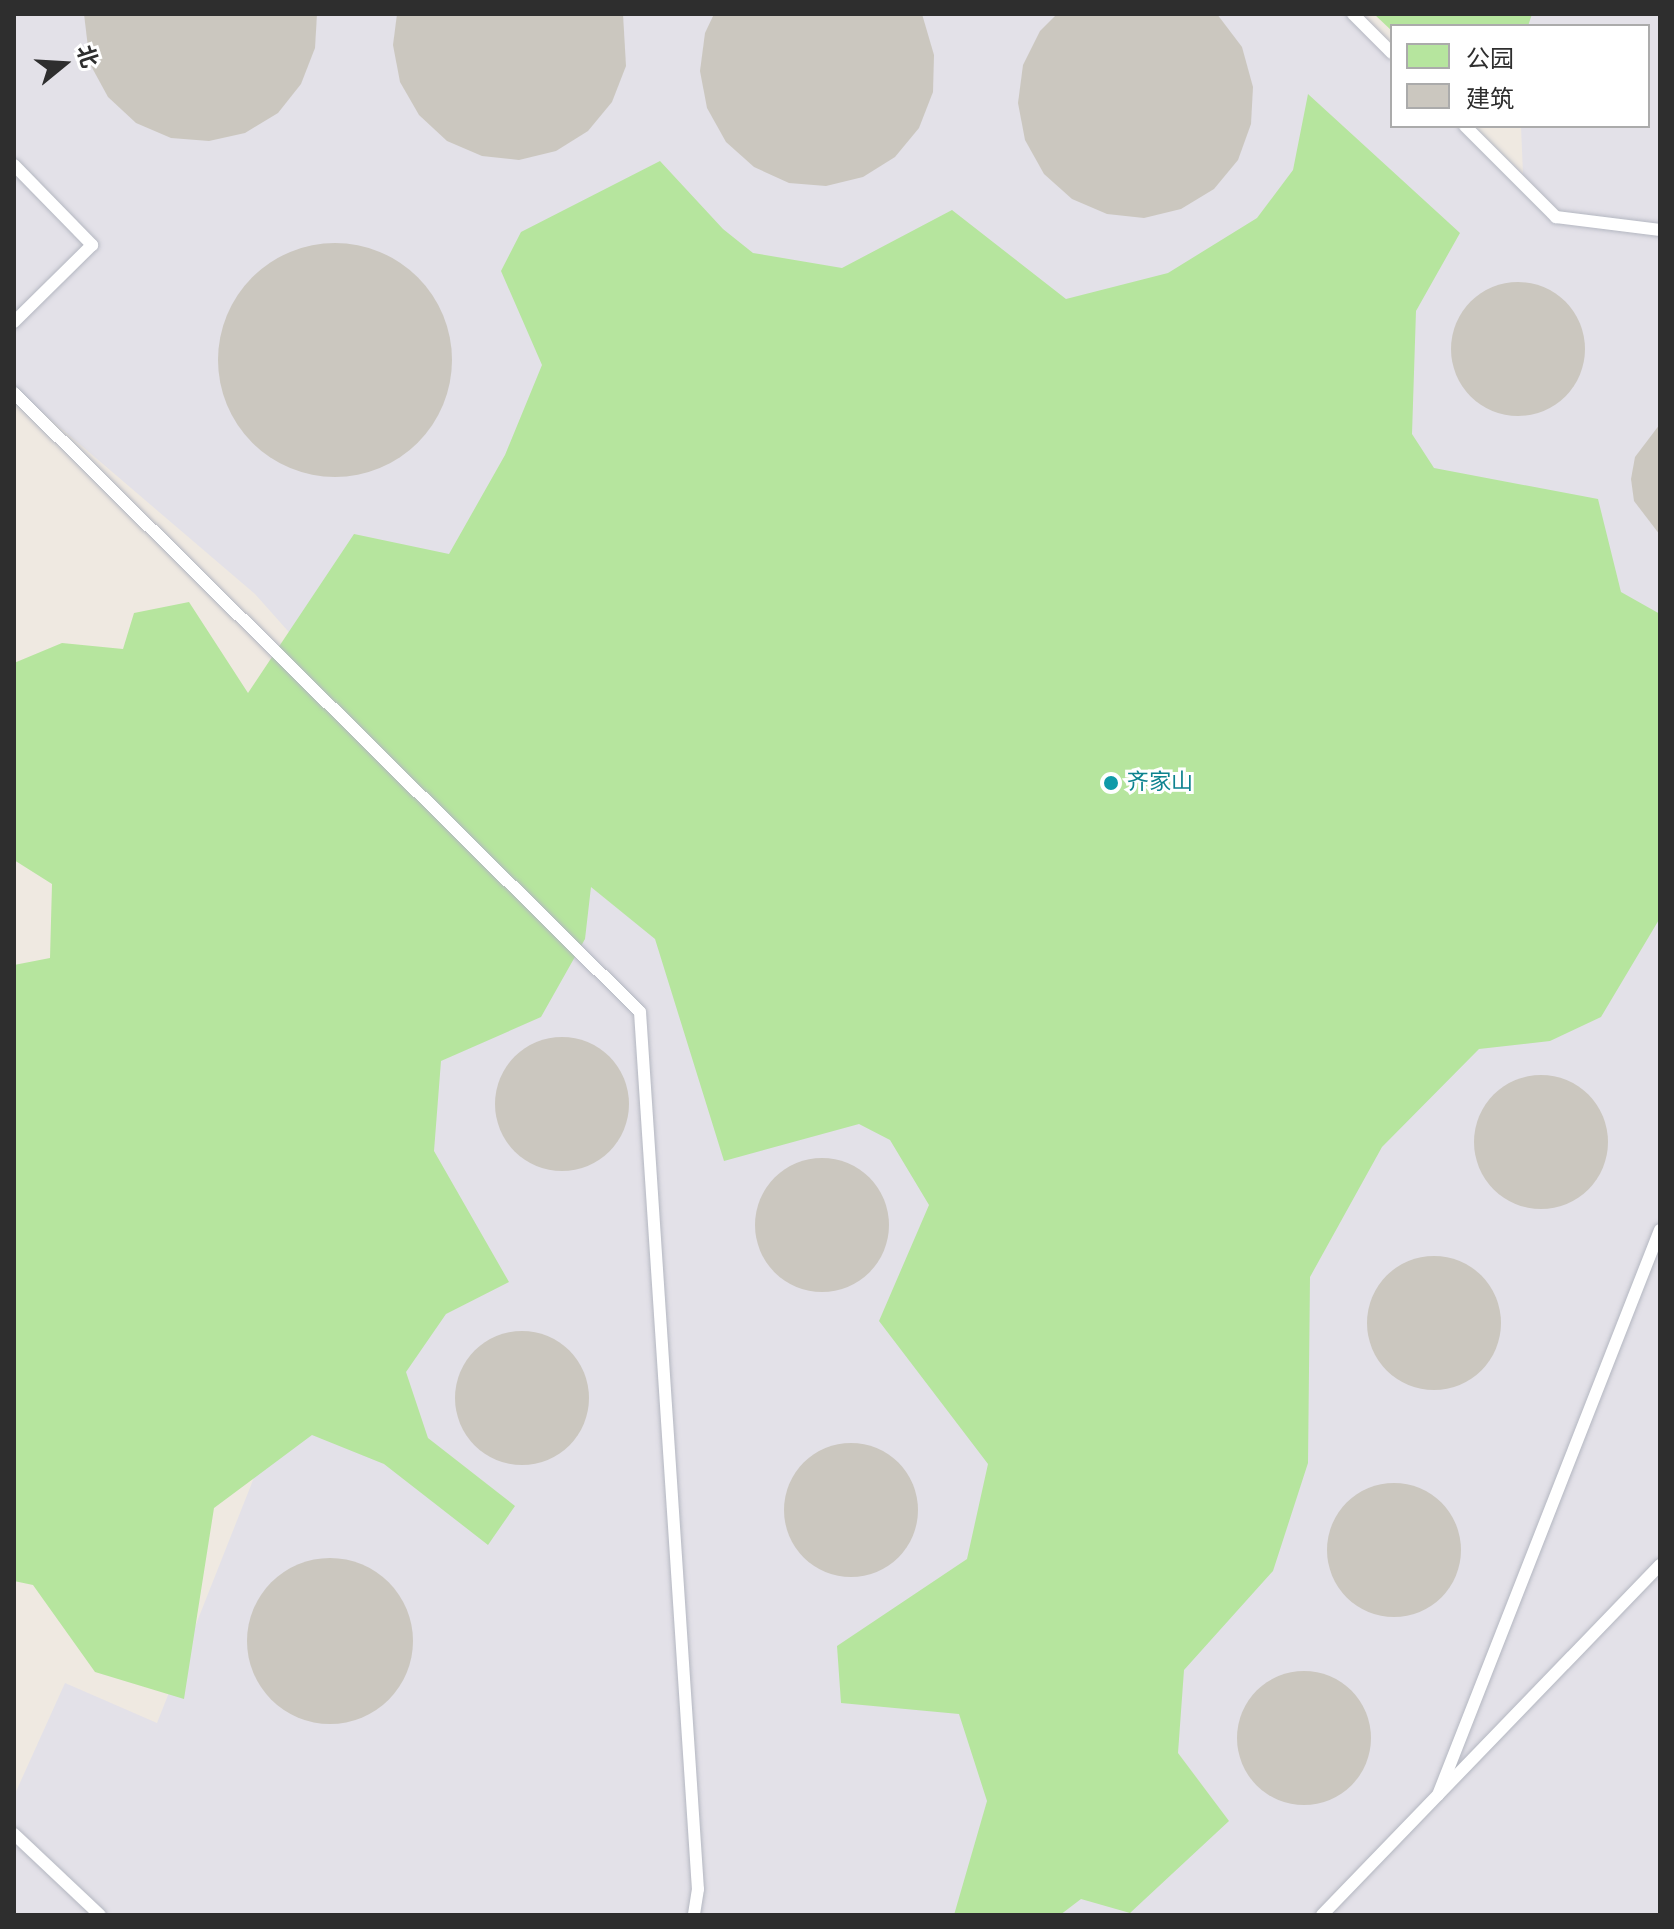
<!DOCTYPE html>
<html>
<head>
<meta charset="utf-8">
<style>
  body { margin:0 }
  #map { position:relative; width:1674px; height:1929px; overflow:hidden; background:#efe9e1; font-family:Karla,"Noto Sans SC",sans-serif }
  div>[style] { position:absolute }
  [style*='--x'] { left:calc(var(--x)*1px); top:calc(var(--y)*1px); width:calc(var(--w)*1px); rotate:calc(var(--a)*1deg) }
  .industrial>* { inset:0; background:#e3e1e8 }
  .green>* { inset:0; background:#b6e59e }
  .building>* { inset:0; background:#cbc7bf }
  .round { border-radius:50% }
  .roads { filter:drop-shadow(0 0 2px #b4b7c1) drop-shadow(0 0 2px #b4b7c1) }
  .service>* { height:12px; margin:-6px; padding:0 6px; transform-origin:6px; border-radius:6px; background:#fff }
  .dots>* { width:22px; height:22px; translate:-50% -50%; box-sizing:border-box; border:4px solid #fff; border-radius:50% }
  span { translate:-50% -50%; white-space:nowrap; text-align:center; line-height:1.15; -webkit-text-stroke:6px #fff; paint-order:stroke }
  .culture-label { font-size:22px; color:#0d838f }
  .left { translate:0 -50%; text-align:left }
  .frame { position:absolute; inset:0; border:16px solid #2e2e2e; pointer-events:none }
  .legend { position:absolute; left:1390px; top:24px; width:260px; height:104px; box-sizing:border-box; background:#fff; border:2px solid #ababab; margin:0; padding:10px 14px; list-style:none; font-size:24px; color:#2e2e2e }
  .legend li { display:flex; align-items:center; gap:16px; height:40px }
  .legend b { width:40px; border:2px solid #ababab }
  .north { position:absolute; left:24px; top:24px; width:80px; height:80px; -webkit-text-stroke:6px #fff; paint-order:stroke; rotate:72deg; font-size:22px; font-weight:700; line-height:32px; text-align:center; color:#2e2e2e }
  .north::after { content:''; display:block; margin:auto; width:28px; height:36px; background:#2e2e2e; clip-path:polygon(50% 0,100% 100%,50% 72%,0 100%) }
</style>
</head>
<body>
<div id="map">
  <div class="industrial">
    <i style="clip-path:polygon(14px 14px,1360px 14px,1392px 45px,1392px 126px,1474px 126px,1523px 174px,1521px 126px,1648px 126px,1648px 26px,1514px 26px,1513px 14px,1660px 14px,1660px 1915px,14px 1915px,14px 1796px,65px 1683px,157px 1723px,496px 865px,255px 594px,14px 388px)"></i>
  </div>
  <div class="green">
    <i style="clip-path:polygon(1374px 14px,1532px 14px,1528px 26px,1392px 26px,1392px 31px)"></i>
    <i style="clip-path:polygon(1308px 94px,1460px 233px,1416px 311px,1412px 434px,1434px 468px,1598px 499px,1621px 592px,1660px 614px,1660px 918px,1601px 1017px,1550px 1041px,1479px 1049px,1382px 1147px,1310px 1277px,1308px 1463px,1273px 1571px,1184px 1670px,1178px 1753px,1229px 1821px,1130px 1913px,1081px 1899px,1060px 1915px,954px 1915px,987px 1801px,959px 1714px,841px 1703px,837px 1646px,967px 1559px,988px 1464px,879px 1321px,929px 1205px,890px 1140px,859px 1124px,724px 1161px,655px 939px,591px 887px,585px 939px,541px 1017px,441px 1061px,434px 1151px,509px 1282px,446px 1314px,406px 1372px,428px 1438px,515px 1506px,488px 1545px,384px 1464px,312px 1435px,214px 1508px,184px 1699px,95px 1672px,33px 1585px,14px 1581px,14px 965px,50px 958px,52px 884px,14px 860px,14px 663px,62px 643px,123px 649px,134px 613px,189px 602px,248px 693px,354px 534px,449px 554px,505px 455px,542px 365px,501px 271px,521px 232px,660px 161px,723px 229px,753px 253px,842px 268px,952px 210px,1066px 299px,1168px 273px,1257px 218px,1293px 170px)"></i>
  </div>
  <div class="building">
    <i style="clip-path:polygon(84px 14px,317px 14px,315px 48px,301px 84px,278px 113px,245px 133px,209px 141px,171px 138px,136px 123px,108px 97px,90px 64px)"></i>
    <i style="clip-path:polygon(397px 14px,623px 14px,626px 66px,612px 102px,588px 131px,556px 151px,519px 160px,482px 156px,447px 141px,419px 115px,400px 82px,393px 45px)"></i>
    <i style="clip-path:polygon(714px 14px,922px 14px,934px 55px,933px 92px,919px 128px,895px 157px,863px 177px,826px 186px,789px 183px,754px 167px,726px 142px,707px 108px,700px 71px,705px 33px)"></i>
    <i style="clip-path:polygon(1057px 14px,1217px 14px,1242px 47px,1253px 87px,1251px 124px,1238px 160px,1214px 189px,1181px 209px,1144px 218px,1107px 214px,1072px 199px,1044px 174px,1025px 140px,1018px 103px,1023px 65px,1040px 31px)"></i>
    <i class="round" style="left:218px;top:243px;width:234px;height:234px"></i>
    <i class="round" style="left:1451px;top:282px;width:134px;height:134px"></i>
    <i style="clip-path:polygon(1660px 424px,1660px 535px,1634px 501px,1631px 479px,1635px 457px)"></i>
    <i class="round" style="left:495px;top:1037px;width:134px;height:134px"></i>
    <i class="round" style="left:1474px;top:1075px;width:134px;height:134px"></i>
    <i class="round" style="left:755px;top:1158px;width:134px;height:134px"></i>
    <i class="round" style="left:1367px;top:1256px;width:134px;height:134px"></i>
    <i class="round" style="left:455px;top:1331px;width:134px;height:134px"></i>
    <i class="round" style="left:784px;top:1443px;width:134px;height:134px"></i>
    <i class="round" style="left:1327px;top:1483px;width:134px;height:134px"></i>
    <i class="round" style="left:247px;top:1558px;width:166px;height:166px"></i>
    <i class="round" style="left:1237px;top:1671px;width:134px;height:134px"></i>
  </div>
  <div class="roads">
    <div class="service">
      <i style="--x:1353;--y:14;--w:55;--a:45"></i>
      <i style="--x:1465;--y:126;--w:129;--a:45"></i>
      <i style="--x:1556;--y:217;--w:105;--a:7.1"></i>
      <i style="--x:14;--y:165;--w:112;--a:45.7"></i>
      <i style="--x:92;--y:245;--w:110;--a:135.4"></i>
      <i style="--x:14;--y:393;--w:880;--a:44.68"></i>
      <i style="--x:640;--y:1012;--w:879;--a:86.22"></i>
      <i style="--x:698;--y:1889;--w:26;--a:99"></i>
      <i style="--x:1438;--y:1795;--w:607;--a:-68.55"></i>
      <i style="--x:14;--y:1834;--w:118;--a:43.3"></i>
      <i style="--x:1322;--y:1915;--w:487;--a:-46"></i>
    </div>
  </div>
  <div class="dots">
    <i style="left:1111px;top:783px;background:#0f9aa8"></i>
  </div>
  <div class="culture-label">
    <span class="left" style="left:1127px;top:783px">齐家山</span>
  </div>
  <div class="frame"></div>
  <ul class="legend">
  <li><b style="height:22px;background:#b6e59e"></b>公园</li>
  <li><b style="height:22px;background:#cbc7bf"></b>建筑</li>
  </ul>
  <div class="north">北</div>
</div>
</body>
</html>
